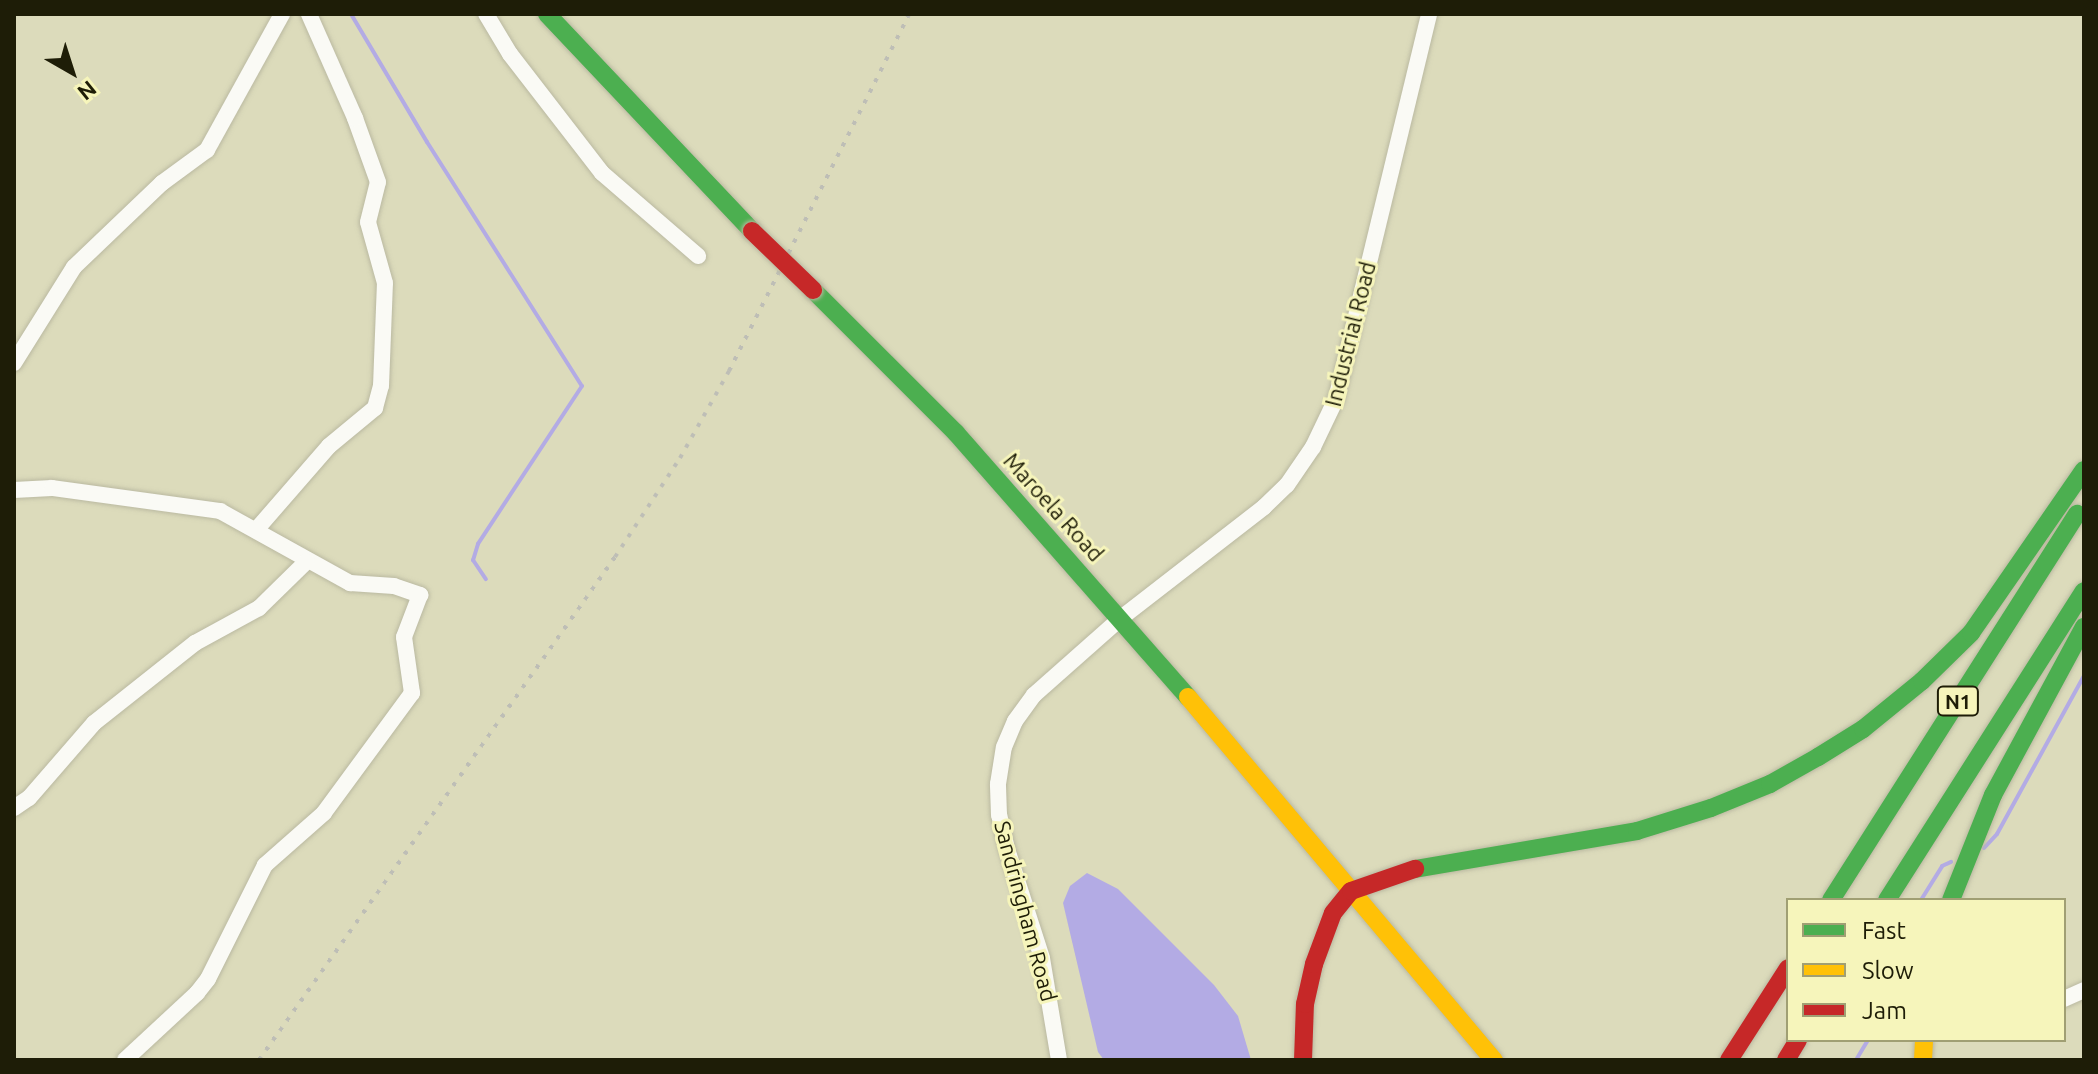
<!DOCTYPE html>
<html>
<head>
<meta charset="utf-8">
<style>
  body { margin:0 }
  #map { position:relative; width:2098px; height:1074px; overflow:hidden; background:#dcdbbb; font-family:Ubuntu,sans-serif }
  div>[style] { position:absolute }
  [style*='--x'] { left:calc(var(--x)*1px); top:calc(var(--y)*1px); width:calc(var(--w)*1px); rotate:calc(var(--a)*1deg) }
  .water>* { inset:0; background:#b3abe4 }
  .stream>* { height:4px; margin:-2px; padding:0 2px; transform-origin:2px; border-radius:2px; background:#b3abe4 }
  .roads { filter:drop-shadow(0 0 2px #bab9a1) drop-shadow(0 0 2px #bab9a1) }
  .street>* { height:16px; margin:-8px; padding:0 8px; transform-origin:8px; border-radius:8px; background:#fafaf5 }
  .fast>* { height:18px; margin:-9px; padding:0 9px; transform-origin:9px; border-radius:9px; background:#4caf50 }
  .slow>* { height:18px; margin:-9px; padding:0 9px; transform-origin:9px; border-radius:9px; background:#ffc107 }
  .jam>* { height:18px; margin:-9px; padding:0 9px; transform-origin:9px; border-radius:9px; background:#c62828 }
  .rail>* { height:4px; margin-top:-2px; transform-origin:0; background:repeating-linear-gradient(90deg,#bebeb6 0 4px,transparent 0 12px) }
  .bridges { filter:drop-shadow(0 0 2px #bab9a1) drop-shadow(0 0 2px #bab9a1) }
  .jam-bridge>* { height:18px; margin:-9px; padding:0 9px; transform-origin:9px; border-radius:9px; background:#c62828 }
  span { translate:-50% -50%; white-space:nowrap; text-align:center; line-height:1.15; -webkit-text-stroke:6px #f6f5bb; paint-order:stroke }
  .shield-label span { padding:2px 6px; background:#f6f5bb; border:2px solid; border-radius:6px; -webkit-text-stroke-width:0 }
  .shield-label { font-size:20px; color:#1e1d07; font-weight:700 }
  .street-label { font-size:22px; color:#1e1d07 }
  .frame { position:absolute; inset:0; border:16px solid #1e1d07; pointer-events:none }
  .legend { position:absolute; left:1786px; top:898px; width:280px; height:144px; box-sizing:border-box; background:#f6f5bb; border:2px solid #a09f73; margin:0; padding:10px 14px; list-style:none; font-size:24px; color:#1e1d07 }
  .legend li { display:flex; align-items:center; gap:16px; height:40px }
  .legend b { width:40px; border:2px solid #a09f73 }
  .north { position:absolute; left:32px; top:32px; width:80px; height:80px; -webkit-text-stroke:6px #f6f5bb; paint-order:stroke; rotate:141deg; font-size:22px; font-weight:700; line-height:32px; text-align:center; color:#1e1d07 }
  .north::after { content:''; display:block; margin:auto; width:28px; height:36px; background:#1e1d07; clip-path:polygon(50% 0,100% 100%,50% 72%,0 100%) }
</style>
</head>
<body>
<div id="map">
  <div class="water">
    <i style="clip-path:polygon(1087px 873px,1118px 889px,1214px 985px,1238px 1016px,1251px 1060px,1104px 1060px,1098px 1052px,1063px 903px,1070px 886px)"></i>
  </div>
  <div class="stream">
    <i style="--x:351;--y:14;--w:149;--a:59.3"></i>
    <i style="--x:427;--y:142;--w:289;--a:57.6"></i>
    <i style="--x:582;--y:386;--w:189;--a:123.4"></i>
    <i style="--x:478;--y:544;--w:17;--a:107"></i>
    <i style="--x:473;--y:560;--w:23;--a:56"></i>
    <i style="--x:1984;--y:848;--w:19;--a:-47"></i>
    <i style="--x:1997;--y:834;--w:180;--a:-61.2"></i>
    <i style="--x:1921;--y:900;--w:40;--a:-58"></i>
    <i style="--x:1942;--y:866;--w:10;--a:-24"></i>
    <i style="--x:1856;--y:1060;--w:23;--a:-59"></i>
  </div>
  <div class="roads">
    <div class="street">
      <i style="--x:486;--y:14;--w:47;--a:59"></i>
      <i style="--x:510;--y:54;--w:150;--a:52.3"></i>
      <i style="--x:602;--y:173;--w:127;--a:40.8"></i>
      <i style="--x:14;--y:363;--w:113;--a:-58"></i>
      <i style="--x:74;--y:267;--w:122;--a:-43.7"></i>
      <i style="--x:162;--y:183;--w:56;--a:-36.3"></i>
      <i style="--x:207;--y:150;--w:155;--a:-61.1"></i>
      <i style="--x:14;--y:490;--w:38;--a:-3"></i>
      <i style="--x:52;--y:488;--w:170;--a:7.8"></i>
      <i style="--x:220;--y:511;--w:149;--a:29"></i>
      <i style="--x:350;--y:583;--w:44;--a:3.9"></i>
      <i style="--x:394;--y:586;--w:28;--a:19"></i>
      <i style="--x:420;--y:595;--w:45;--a:110.9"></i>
      <i style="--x:404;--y:637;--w:57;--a:81.9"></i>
      <i style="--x:412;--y:693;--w:149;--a:126.3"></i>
      <i style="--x:324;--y:813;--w:79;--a:138.6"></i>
      <i style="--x:265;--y:865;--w:127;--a:116.6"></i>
      <i style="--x:208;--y:979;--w:18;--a:128"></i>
      <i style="--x:197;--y:993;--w:98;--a:137.1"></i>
      <i style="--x:256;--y:530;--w:111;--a:-49"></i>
      <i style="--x:329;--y:446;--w:60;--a:-39.6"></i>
      <i style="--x:375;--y:408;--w:23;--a:-75"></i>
      <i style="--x:381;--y:386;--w:103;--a:-87.8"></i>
      <i style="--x:385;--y:283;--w:63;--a:-105.6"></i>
      <i style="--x:368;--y:222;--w:41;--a:-76"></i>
      <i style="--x:378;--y:182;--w:68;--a:-109.8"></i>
      <i style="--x:355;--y:118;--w:114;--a:-113.9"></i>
      <i style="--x:14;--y:808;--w:18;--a:-34"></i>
      <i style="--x:29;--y:798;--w:99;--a:-49.1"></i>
      <i style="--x:94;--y:723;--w:129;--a:-38.4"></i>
      <i style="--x:195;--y:643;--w:73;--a:-28.7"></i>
      <i style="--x:259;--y:608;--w:66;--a:-44.4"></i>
      <i style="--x:2064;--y:999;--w:22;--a:-24"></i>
      <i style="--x:1059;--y:1060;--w:103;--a:-99.5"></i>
      <i style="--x:1042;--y:958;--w:114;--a:-107.8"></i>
      <i style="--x:1007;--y:849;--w:35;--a:-103"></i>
      <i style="--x:999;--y:815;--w:31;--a:-92"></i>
      <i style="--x:998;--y:784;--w:37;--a:-81"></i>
      <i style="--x:1004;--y:747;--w:28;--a:-67"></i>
      <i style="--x:1015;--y:721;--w:32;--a:-54"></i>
      <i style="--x:1034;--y:695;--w:116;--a:-41.5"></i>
      <i style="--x:1121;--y:618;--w:181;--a:-37.8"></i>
      <i style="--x:1264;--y:507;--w:32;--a:-44"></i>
      <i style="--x:1287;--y:485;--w:46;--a:-55.6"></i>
      <i style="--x:1313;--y:447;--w:53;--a:-64.4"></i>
      <i style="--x:1336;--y:399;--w:396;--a:-76.4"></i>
    </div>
    <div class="fast">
      <i style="--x:547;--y:14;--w:299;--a:46.6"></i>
      <i style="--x:813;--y:290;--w:202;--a:45"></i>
      <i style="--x:956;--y:433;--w:351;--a:48.7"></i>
      <i style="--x:1415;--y:869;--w:225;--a:-9.7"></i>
      <i style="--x:1637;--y:831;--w:77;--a:-17.3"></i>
      <i style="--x:1711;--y:808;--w:64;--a:-22.1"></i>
      <i style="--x:1770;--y:784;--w:55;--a:-29.4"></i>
      <i style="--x:1818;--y:757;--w:53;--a:-31.9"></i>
      <i style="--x:1863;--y:729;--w:76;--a:-39.1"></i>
      <i style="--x:1922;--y:681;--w:69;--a:-44.4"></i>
      <i style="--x:1971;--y:633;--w:198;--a:-55.3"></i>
      <i style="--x:1831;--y:900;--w:458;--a:-57.5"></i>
      <i style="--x:1887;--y:900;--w:366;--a:-57.5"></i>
      <i style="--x:1951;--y:900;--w:113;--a:-68.2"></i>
      <i style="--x:1993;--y:795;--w:191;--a:-61.6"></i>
    </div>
    <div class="slow">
      <i style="--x:1188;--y:697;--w:475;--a:49.9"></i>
      <i style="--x:1923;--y:1060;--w:20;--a:-87"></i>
    </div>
    <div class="jam">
      <i style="--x:1303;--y:1060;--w:56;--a:-88"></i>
      <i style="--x:1305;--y:1004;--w:41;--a:-77.3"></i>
      <i style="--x:1314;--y:964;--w:54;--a:-69.6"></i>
      <i style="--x:1333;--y:913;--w:28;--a:-51"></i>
      <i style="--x:1351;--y:891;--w:68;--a:-19"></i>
      <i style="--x:1729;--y:1060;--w:109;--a:-57.3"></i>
      <i style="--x:1786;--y:1060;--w:23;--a:-59"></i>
    </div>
  </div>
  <div class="rail">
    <i style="--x:259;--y:1060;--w:616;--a:-54.71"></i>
    <i style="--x:615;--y:557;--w:118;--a:-56.7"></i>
    <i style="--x:680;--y:458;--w:100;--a:-60.6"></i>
    <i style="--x:729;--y:371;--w:400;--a:-63.2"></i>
  </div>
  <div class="bridges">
    <div class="jam-bridge">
      <i style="--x:752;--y:231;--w:85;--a:44"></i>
    </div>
  </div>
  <div class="shield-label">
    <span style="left:1958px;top:701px">N1</span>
  </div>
  <div class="street-label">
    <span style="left:1350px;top:334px;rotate:-76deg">Industrial Road</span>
    <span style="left:1054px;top:507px;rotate:48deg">Maroela Road</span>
    <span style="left:1026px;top:911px;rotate:75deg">Sandringham Road</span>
  </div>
  <div class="frame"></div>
  <ul class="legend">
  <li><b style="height:10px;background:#4caf50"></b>Fast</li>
  <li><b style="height:10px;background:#ffc107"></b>Slow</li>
  <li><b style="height:10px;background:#c62828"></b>Jam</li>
  </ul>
  <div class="north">N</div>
</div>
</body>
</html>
